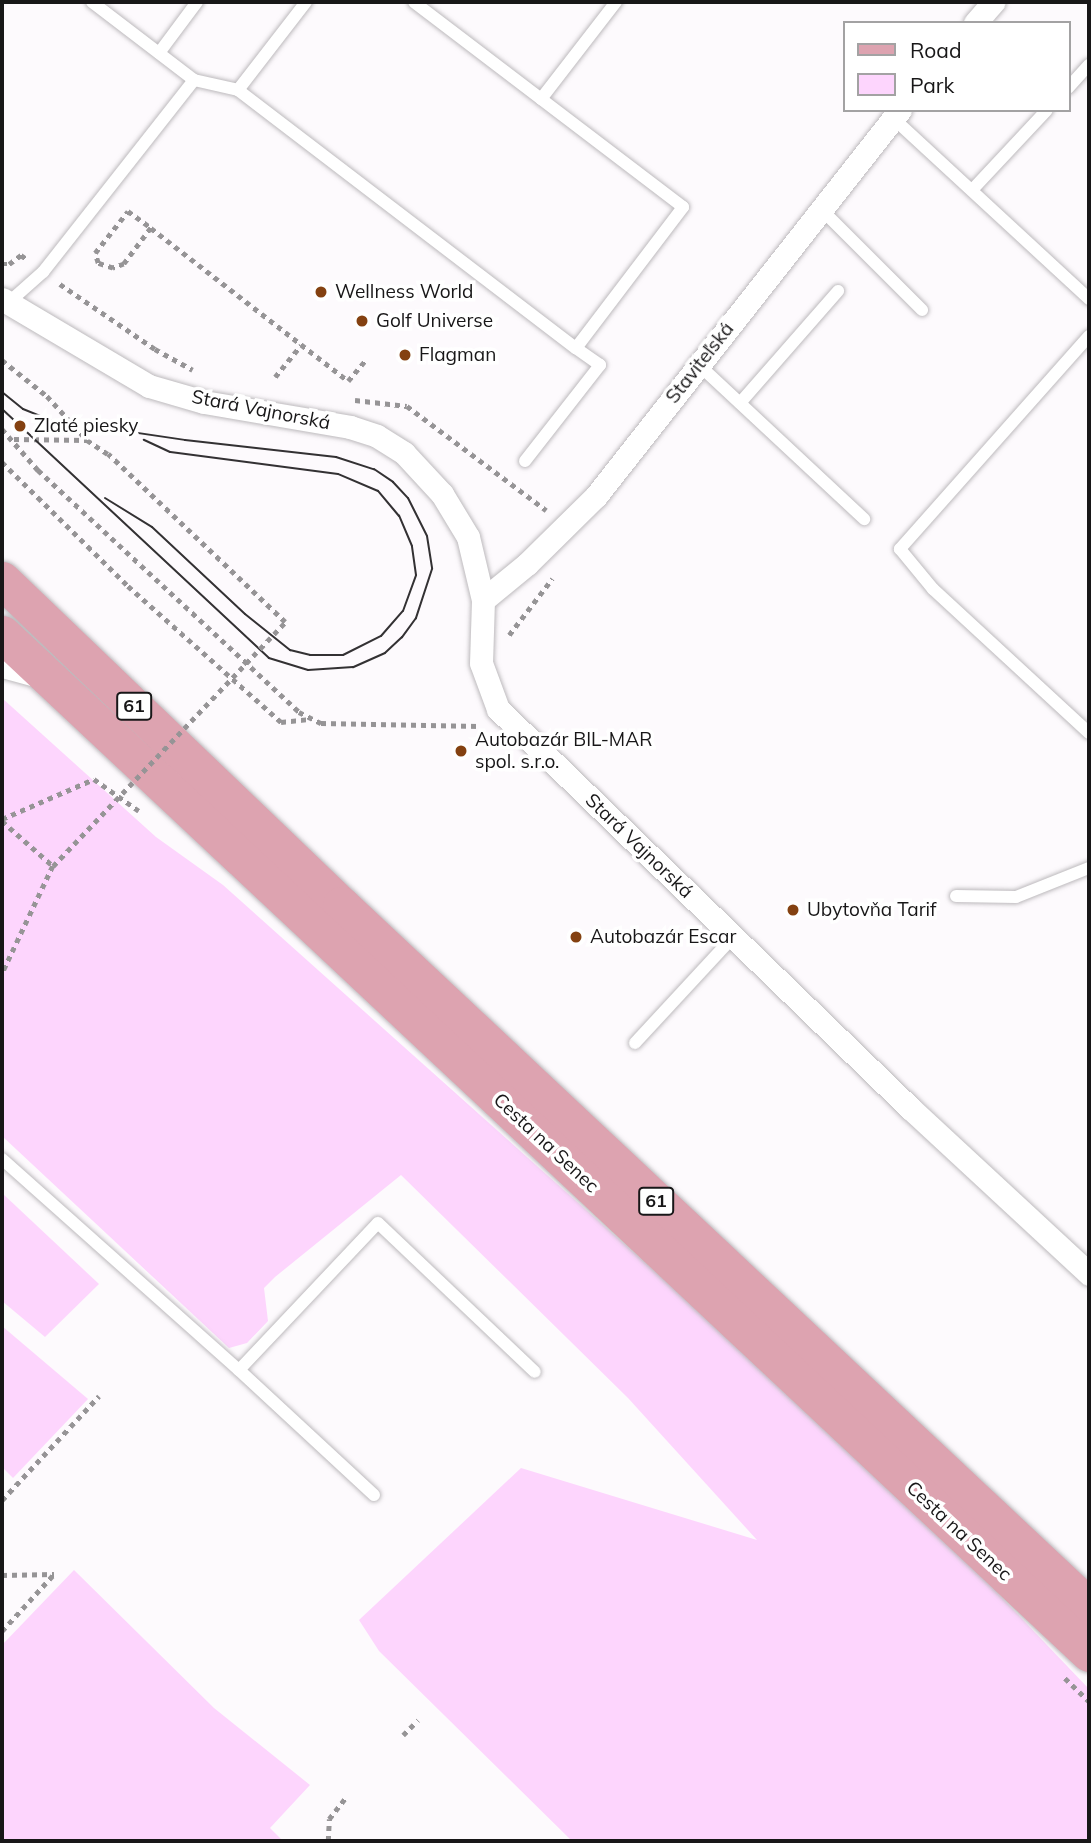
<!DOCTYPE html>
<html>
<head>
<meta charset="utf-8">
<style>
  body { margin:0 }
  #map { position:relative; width:1091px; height:1843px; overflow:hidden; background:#fdfafd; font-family:Mulish,sans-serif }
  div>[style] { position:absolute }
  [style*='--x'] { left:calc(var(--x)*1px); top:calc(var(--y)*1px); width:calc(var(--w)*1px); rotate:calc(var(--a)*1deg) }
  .green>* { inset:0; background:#fdd5fd }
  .path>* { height:4.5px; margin-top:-2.25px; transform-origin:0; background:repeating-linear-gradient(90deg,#969496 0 5px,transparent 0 10px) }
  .roads { filter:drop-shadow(0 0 2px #bdbabd) drop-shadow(0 0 2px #bdbabd) }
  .service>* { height:12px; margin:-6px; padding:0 6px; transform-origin:6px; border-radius:6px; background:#fff }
  .minor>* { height:23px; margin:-11.5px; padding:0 11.5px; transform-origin:11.5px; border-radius:11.5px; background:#fff }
  .primary>* { height:37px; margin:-18.5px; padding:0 18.5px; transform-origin:18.5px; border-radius:18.5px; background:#dda3b0 }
  .tram>* { height:2px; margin:-1px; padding:0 1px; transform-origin:1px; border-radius:1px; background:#333133 }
  .path-bridge>* { height:4.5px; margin-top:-2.25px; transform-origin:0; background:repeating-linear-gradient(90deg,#969496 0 5px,transparent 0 10px) }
  .dots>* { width:19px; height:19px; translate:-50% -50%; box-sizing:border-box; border:4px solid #fff; border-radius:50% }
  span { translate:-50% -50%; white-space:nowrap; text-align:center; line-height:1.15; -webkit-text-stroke:7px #fff; paint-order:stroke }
  .shield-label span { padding:2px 5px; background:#fff; border:2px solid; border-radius:5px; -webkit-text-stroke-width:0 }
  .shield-label { font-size:18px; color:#181718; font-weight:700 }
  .poi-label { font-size:19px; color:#181718 }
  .left { translate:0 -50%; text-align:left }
  .street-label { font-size:19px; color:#181718 }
  .frame { position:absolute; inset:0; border:4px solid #181718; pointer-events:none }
  .legend { position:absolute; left:843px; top:21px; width:228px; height:91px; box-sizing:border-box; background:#fff; border:2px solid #a3a2a3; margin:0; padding:9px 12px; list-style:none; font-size:21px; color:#181718 }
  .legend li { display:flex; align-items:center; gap:14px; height:35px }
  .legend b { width:35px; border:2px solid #a3a2a3 }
</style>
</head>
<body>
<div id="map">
  <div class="green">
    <i style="clip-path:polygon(2px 698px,156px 837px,223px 885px,899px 1490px,1089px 1689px,1089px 1841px,572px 1841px,379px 1651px,359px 1620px,521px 1468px,757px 1540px,628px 1398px,401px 1175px,275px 1277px,264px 1288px,268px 1321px,247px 1343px,229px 1348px,2px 1136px)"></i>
    <i style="clip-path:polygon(2px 1193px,99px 1284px,45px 1337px,2px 1301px)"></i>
    <i style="clip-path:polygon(2px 1326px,88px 1399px,13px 1478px,2px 1467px)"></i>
    <i style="clip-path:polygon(74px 1570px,214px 1708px,310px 1785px,270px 1828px,283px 1841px,2px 1841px,2px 1645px)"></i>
  </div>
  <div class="path">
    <i style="--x:151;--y:228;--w:45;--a:126.9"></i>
    <i style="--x:124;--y:264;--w:12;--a:160"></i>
    <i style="--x:113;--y:268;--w:16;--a:-162"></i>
    <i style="--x:98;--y:263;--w:10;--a:-107"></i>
    <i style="--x:95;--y:253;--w:53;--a:-51.8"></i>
    <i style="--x:128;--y:211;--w:29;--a:36"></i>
    <i style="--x:151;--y:228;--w:249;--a:37.8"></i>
    <i style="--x:348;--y:381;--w:26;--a:-50"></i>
    <i style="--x:2;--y:264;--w:7;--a:0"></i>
    <i style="--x:9;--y:264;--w:15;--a:-37"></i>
    <i style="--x:21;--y:255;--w:9;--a:36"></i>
    <i style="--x:60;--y:284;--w:115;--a:34.4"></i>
    <i style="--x:155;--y:349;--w:43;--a:28.9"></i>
    <i style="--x:2;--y:360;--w:58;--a:38.7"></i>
    <i style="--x:47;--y:396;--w:59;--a:47.7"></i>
    <i style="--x:87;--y:440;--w:25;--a:34"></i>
    <i style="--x:275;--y:377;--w:41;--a:-50.9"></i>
    <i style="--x:355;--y:400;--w:52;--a:6.6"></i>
    <i style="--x:407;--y:406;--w:174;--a:36.8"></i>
    <i style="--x:2;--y:429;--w:55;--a:48.7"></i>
    <i style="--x:38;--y:470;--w:356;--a:42.8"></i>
    <i style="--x:299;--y:712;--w:25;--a:27"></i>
    <i style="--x:321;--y:723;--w:158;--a:1.1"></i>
    <i style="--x:14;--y:439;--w:73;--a:0.8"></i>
    <i style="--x:2;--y:462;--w:177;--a:44.5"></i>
    <i style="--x:128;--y:586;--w:205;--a:41.6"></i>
    <i style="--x:281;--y:722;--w:30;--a:-6"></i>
    <i style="--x:509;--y:635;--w:71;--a:-52.5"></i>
    <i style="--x:2;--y:819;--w:100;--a:-23.5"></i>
    <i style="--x:94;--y:779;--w:55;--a:35.4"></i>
    <i style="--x:2;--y:821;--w:68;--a:41.4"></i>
    <i style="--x:53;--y:866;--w:119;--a:115.3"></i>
    <i style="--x:2;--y:1500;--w:142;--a:-47"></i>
    <i style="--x:2;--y:1575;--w:52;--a:-1.1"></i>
    <i style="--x:2;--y:1631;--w:77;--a:-47.6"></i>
    <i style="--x:1065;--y:1678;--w:33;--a:44"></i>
    <i style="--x:403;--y:1735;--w:21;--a:-45"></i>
    <i style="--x:328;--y:1841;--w:22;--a:-87"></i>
    <i style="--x:329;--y:1819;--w:29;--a:-52"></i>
  </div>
  <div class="roads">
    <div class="service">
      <i style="--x:92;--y:2;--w:128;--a:37.4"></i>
      <i style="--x:194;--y:80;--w:45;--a:12.8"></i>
      <i style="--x:238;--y:90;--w:425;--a:37.4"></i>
      <i style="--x:576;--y:348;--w:177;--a:-52.8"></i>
      <i style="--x:683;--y:207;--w:338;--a:-142.7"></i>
      <i style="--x:159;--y:53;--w:64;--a:-53.3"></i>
      <i style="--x:1068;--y:88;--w:31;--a:-48"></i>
      <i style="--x:238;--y:90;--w:111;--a:-52.3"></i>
      <i style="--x:541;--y:99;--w:123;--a:-52.3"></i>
      <i style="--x:893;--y:118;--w:267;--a:42.7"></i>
      <i style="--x:973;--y:189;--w:108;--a:-46.9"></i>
      <i style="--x:821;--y:209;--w:143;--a:45"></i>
      <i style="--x:8;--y:303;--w:47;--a:-41.5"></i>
      <i style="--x:43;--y:272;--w:244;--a:-51.8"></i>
      <i style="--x:1089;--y:336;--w:285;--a:131.6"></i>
      <i style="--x:900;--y:549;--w:52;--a:50.5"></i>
      <i style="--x:933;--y:589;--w:212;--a:42.7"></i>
      <i style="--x:699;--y:365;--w:226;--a:43"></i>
      <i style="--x:740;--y:403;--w:149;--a:-48.8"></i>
      <i style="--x:525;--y:461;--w:122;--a:-52"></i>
      <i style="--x:600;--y:365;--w:29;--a:-145"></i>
      <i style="--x:956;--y:896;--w:60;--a:1"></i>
      <i style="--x:1016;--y:897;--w:79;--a:-21.7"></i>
      <i style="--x:635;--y:1043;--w:144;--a:-47.2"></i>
      <i style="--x:2;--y:1159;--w:317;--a:41.7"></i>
      <i style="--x:239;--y:1370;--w:184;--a:42.8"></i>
      <i style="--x:239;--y:1370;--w:202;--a:-46.6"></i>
      <i style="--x:378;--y:1223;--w:216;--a:43.5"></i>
    </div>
    <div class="minor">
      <i style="--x:975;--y:23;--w:28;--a:-49"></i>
      <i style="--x:2;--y:299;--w:171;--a:30.6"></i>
      <i style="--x:149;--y:386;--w:57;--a:16.2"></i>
      <i style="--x:204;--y:402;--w:148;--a:9.7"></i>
      <i style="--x:350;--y:427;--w:28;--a:18"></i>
      <i style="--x:377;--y:436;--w:32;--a:32"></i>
      <i style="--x:404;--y:453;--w:56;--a:47.2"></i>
      <i style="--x:442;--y:494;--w:50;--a:58.8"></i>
      <i style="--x:468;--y:537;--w:65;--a:76.6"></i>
      <i style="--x:483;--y:600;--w:63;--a:91.8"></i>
      <i style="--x:481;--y:663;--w:49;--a:69.7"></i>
      <i style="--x:498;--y:709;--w:574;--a:44.08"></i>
      <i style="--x:910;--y:1108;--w:244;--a:42.8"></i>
      <i style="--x:483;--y:600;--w:57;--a:-39.3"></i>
      <i style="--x:527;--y:564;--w:97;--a:-44.6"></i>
      <i style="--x:596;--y:496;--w:491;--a:-51.8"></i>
      <i style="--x:2;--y:666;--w:38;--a:15"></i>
    </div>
    <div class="primary">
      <i style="--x:2;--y:580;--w:470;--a:43.8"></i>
      <i style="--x:341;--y:905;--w:1026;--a:43.18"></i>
      <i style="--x:2;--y:634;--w:1490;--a:43.15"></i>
    </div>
  </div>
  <div class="tram">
    <i style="--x:2;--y:392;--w:27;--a:39"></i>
    <i style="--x:23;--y:409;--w:29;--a:22"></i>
    <i style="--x:50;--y:420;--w:136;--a:8.4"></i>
    <i style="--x:185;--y:440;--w:152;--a:6.4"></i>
    <i style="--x:336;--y:457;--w:40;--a:18"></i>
    <i style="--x:374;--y:469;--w:23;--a:34"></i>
    <i style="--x:393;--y:482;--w:22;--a:47"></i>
    <i style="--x:408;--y:498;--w:42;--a:63.4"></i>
    <i style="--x:427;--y:536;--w:33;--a:81"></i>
    <i style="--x:432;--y:569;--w:52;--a:108.1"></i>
    <i style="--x:416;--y:618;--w:24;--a:126"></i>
    <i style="--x:402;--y:637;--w:23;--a:137"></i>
    <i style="--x:385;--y:653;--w:35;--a:156"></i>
    <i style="--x:353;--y:667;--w:45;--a:176.2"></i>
    <i style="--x:308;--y:670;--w:41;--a:-162.9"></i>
    <i style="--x:269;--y:658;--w:365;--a:-137"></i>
    <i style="--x:105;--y:498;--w:55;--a:31.7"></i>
    <i style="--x:152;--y:527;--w:127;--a:43.1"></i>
    <i style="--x:245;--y:614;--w:58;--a:38.7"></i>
    <i style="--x:290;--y:650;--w:21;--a:14"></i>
    <i style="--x:310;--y:655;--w:33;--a:0"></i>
    <i style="--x:343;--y:655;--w:42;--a:-26.6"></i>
    <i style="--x:381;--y:636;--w:33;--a:-49"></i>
    <i style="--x:403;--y:611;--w:38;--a:-70"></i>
    <i style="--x:416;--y:575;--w:29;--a:-98"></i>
    <i style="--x:412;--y:546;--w:33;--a:-113"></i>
    <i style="--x:399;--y:516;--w:33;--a:-130"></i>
    <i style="--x:378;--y:491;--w:43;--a:-157"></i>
    <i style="--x:338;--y:474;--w:169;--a:-172.5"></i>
    <i style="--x:170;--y:452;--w:29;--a:-155"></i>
  </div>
  <div class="path-bridge">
    <i style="--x:53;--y:866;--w:337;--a:-46.4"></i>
    <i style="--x:285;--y:622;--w:244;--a:-136.5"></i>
  </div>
  <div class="dots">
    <i style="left:321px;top:292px;background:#844111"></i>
    <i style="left:362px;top:321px;background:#844111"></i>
    <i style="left:405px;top:355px;background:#844111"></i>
    <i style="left:20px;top:426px;background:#844111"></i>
    <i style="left:461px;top:751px;background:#844111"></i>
    <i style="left:793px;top:910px;background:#844111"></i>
    <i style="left:576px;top:937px;background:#844111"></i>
  </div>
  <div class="shield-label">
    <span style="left:134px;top:706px">61</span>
    <span style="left:656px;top:1201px">61</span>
  </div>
  <div class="poi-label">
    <span class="left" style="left:335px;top:292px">Wellness World</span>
    <span class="left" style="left:376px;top:321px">Golf Universe</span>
    <span class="left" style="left:419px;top:355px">Flagman</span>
    <span class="left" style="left:34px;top:426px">Zlaté piesky</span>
    <span class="left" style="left:475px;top:751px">Autobazár BIL-MAR<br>spol. s.r.o.</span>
    <span class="left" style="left:807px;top:910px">Ubytovňa Tarif</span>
    <span class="left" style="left:590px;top:937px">Autobazár Escar</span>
  </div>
  <div class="street-label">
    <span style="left:700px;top:363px;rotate:-52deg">Staviteľská</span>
    <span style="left:261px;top:410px;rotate:11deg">Stará Vajnorská</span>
    <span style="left:639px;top:846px;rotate:44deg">Stará Vajnorská</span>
    <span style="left:546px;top:1143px;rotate:43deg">Cesta na Senec</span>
    <span style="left:959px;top:1531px;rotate:43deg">Cesta na Senec</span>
  </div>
  <div class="frame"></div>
  <ul class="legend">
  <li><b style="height:9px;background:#dda3b0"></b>Road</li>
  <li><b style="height:19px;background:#fdd5fd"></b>Park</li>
  </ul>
</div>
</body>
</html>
